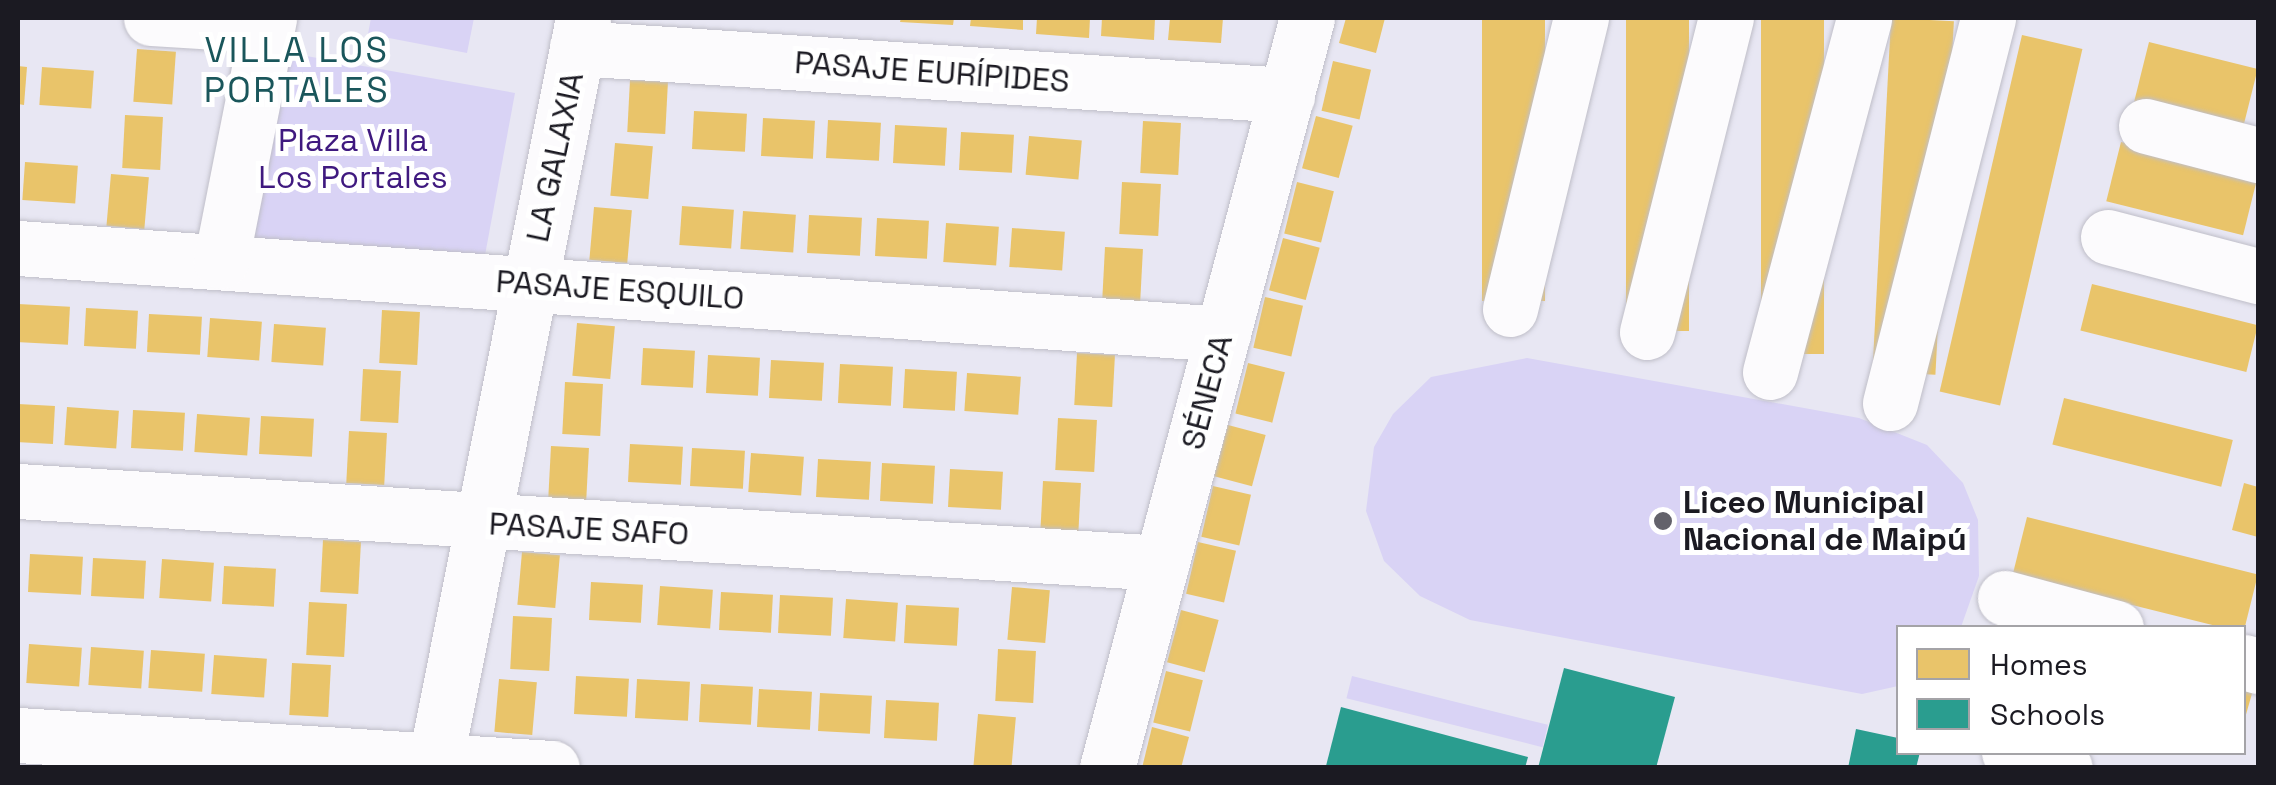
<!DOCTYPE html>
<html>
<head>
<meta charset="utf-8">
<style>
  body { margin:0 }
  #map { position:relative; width:2276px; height:785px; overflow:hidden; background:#e8e7f3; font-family:"Space Grotesk",sans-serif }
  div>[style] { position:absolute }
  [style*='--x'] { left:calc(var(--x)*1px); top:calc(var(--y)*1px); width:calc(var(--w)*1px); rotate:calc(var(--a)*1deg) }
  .green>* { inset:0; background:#d9d3f5; transform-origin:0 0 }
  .homes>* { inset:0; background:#e9c46a; transform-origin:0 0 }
  .schools>* { inset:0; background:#2a9d8f }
  .roads { filter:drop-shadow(0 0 2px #bfbec8) drop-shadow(0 0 2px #bfbec8) }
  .minor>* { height:55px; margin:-27.5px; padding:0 27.5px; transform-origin:27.5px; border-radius:27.5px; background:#fcfbfd }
  .dots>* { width:28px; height:28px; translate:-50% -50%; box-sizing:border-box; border:5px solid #fff; border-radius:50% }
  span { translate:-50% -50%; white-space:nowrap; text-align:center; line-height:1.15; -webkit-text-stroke:10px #fff; paint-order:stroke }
  .street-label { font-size:32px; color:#1b1a22 }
  .park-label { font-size:32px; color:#3f197f }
  .poi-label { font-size:32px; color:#1b1a22; font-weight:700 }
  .left { translate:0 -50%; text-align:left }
  .neighbourhood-label { font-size:35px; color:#1a565b; letter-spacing:2.5px }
  .frame { position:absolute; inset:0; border:20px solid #1b1a22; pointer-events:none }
  .legend { position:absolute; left:1896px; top:625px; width:350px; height:130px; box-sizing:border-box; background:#fff; border:2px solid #a4a3a7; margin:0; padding:12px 18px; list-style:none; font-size:30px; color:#1b1a22 }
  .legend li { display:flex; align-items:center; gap:20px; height:50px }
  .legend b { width:50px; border:2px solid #a4a3a7 }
</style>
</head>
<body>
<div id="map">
  <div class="green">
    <i style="clip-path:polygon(371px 18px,474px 18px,467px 53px,368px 34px)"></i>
    <i style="clip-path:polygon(278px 51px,515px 93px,483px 266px,257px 246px,243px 228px)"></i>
    <i style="clip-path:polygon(1527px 358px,1859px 418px,1927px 445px,1963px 483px,1978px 520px,1979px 576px,1961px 627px,1898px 628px,1898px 686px,1862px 694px,1470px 620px,1420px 596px,1384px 561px,1366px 511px,1374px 447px,1393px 414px,1431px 377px)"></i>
    <i style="left:1352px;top:676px;width:202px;height:23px;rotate:14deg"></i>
  </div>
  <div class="homes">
    <i style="clip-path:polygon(901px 18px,954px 18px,953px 25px,900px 22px)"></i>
    <i style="clip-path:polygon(971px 18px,1023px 18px,1023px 30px,970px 26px)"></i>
    <i style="clip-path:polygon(1037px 18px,1090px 18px,1089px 38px,1036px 34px)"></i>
    <i style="clip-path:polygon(1102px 18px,1155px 18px,1154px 40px,1101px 36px)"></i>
    <i style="clip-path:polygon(1170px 18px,1223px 18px,1221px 43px,1168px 40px)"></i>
    <i style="clip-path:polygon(1346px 18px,1385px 18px,1376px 53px,1339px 43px)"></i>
    <i style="left:1482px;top:18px;width:63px;height:283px"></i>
    <i style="left:1626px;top:18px;width:63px;height:313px"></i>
    <i style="left:1761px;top:18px;width:63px;height:336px"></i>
    <i style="left:1891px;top:18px;width:63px;height:354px;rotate:3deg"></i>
    <i style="left:2022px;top:35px;width:62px;height:366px;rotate:13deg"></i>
    <i style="left:2149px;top:42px;width:112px;height:61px;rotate:14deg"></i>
    <i style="left:137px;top:49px;width:39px;height:53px;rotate:4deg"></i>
    <i style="left:1333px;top:61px;width:39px;height:51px;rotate:13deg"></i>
    <i style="clip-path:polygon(18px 66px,27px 67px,24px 105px,18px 104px)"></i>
    <i style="left:42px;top:67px;width:52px;height:38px;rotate:4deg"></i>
    <i style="left:630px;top:80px;width:38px;height:52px;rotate:3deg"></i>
    <i style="left:694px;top:111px;width:53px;height:38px;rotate:3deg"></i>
    <i style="left:125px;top:115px;width:38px;height:53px;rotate:3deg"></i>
    <i style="left:1316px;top:116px;width:38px;height:54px;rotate:15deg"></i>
    <i style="left:763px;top:118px;width:52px;height:38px;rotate:3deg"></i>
    <i style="left:828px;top:120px;width:53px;height:38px;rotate:3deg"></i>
    <i style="left:1143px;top:121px;width:38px;height:52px;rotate:3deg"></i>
    <i style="left:895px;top:125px;width:52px;height:38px;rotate:3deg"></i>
    <i style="left:961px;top:132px;width:53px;height:38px;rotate:3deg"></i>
    <i style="left:1029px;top:136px;width:53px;height:39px;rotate:5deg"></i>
    <i style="left:2121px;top:142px;width:141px;height:61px;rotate:14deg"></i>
    <i style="left:615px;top:143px;width:38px;height:53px;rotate:5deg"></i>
    <i style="left:25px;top:162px;width:53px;height:38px;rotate:4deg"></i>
    <i style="left:111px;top:174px;width:38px;height:52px;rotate:5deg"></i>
    <i style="left:1122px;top:182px;width:39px;height:52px;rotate:3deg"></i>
    <i style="left:1297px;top:182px;width:38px;height:53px;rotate:14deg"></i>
    <i style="left:682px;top:206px;width:52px;height:39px;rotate:4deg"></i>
    <i style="left:594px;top:207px;width:38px;height:53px;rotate:5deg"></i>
    <i style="left:743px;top:211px;width:53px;height:38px;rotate:4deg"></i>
    <i style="left:809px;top:215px;width:53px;height:38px;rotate:3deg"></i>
    <i style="left:877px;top:218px;width:52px;height:38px;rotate:3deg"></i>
    <i style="left:946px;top:223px;width:53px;height:39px;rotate:4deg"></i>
    <i style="left:1012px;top:228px;width:53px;height:39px;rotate:4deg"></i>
    <i style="left:1283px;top:238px;width:38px;height:54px;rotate:15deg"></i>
    <i style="left:1105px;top:247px;width:38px;height:52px;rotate:3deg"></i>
    <i style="left:2092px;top:284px;width:171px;height:48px;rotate:14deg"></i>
    <i style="left:1265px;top:297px;width:39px;height:52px;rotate:13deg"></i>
    <i style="left:18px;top:304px;width:52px;height:38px;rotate:3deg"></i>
    <i style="left:86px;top:308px;width:52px;height:38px;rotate:3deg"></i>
    <i style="left:382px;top:310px;width:38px;height:53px;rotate:3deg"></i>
    <i style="left:149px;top:314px;width:53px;height:38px;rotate:3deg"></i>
    <i style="left:210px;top:318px;width:52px;height:39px;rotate:4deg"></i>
    <i style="left:577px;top:323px;width:38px;height:53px;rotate:5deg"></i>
    <i style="left:274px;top:324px;width:52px;height:38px;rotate:4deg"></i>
    <i style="left:643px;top:348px;width:52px;height:37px;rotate:3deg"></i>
    <i style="left:1077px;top:353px;width:38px;height:52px;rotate:3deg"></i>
    <i style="left:708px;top:355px;width:52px;height:38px;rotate:3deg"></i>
    <i style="left:771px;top:360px;width:53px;height:38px;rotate:3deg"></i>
    <i style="left:1248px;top:363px;width:38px;height:52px;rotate:14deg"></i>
    <i style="left:840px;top:364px;width:53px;height:39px;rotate:3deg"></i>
    <i style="left:363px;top:369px;width:38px;height:52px;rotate:3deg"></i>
    <i style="left:905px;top:369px;width:52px;height:39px;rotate:3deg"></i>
    <i style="left:967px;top:373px;width:54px;height:38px;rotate:4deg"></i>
    <i style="left:565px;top:382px;width:38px;height:52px;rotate:3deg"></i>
    <i style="left:2064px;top:398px;width:174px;height:48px;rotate:14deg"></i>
    <i style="left:18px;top:404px;width:37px;height:38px;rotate:3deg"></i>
    <i style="left:67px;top:407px;width:52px;height:38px;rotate:4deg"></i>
    <i style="left:133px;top:410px;width:52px;height:38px;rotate:3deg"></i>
    <i style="left:197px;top:414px;width:53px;height:38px;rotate:4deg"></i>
    <i style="left:261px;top:416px;width:53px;height:38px;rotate:3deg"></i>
    <i style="left:1058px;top:418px;width:39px;height:52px;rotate:3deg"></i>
    <i style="left:1228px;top:425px;width:39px;height:53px;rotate:15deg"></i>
    <i style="left:349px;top:431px;width:38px;height:52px;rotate:3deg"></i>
    <i style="left:630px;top:444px;width:53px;height:38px;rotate:3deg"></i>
    <i style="left:551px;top:446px;width:38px;height:53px;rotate:3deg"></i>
    <i style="left:692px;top:448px;width:53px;height:38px;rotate:3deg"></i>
    <i style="left:751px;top:453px;width:53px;height:39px;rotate:4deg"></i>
    <i style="left:818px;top:459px;width:53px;height:38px;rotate:3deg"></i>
    <i style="left:882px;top:463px;width:53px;height:38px;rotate:3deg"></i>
    <i style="left:950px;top:469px;width:53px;height:38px;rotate:3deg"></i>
    <i style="left:1043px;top:481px;width:38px;height:52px;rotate:3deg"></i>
    <i style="clip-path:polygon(2244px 483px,2258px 487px,2258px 537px,2232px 530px)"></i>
    <i style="left:1213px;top:486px;width:39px;height:52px;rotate:13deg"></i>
    <i style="left:2027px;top:517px;width:238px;height:60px;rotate:14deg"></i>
    <i style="left:323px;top:540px;width:38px;height:52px;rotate:3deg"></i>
    <i style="left:1198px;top:542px;width:39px;height:53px;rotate:13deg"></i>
    <i style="left:522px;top:552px;width:38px;height:53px;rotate:5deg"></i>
    <i style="left:30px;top:554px;width:53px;height:38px;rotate:3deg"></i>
    <i style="left:93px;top:558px;width:53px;height:38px;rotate:3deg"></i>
    <i style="left:162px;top:559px;width:52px;height:39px;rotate:4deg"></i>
    <i style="left:224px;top:566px;width:52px;height:38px;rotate:3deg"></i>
    <i style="left:591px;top:582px;width:52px;height:38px;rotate:3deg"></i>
    <i style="left:660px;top:586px;width:53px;height:39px;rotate:4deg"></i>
    <i style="left:1012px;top:587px;width:38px;height:53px;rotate:5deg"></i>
    <i style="left:721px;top:592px;width:52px;height:38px;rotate:3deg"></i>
    <i style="left:780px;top:595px;width:53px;height:38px;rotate:3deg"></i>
    <i style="left:846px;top:599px;width:52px;height:39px;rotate:4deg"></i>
    <i style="left:309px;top:602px;width:38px;height:53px;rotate:3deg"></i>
    <i style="left:906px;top:605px;width:53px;height:38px;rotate:3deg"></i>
    <i style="left:1181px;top:610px;width:39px;height:54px;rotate:15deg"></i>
    <i style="left:513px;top:616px;width:39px;height:53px;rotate:3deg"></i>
    <i style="left:29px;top:644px;width:53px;height:39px;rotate:4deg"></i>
    <i style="left:91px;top:647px;width:53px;height:38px;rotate:4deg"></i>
    <i style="left:998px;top:649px;width:38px;height:52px;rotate:3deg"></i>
    <i style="left:151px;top:650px;width:54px;height:38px;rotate:4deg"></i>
    <i style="left:214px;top:655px;width:53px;height:39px;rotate:4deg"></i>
    <i style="left:292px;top:663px;width:39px;height:52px;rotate:3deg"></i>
    <i style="left:2244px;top:667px;width:15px;height:63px;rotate:16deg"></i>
    <i style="left:1166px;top:671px;width:38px;height:53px;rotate:14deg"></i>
    <i style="left:576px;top:676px;width:53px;height:38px;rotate:3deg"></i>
    <i style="left:499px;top:679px;width:38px;height:53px;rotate:5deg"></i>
    <i style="left:637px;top:679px;width:53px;height:39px;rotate:3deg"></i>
    <i style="left:701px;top:684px;width:52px;height:38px;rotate:3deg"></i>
    <i style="left:759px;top:689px;width:53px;height:38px;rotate:3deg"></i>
    <i style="left:820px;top:693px;width:52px;height:38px;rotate:3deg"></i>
    <i style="left:886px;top:700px;width:53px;height:38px;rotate:3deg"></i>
    <i style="left:978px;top:714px;width:38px;height:53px;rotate:5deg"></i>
    <i style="clip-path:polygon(1152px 727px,1189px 737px,1181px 768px,1142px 768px)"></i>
  </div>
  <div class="schools">
    <i style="clip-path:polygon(1564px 668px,1675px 697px,1656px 768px,1538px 768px)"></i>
    <i style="clip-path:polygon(1341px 707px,1528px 757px,1525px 768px,1326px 766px)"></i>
    <i style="clip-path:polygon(1856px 729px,1898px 738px,1898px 752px,1920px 752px,1916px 768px,1848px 768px)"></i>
  </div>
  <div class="roads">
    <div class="minor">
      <i style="--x:151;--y:18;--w:116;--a:3.5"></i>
      <i style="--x:577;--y:48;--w:712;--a:3.79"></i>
      <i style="--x:2146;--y:126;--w:116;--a:14.5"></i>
      <i style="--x:2108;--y:237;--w:155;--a:14.6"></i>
      <i style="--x:18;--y:248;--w:1208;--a:4.08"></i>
      <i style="--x:221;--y:261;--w:248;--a:-78.8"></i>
      <i style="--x:1510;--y:309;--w:300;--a:-76.3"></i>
      <i style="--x:1647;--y:332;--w:324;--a:-75.9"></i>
      <i style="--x:1770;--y:372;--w:366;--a:-75.1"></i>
      <i style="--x:1890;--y:403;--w:397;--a:-75.7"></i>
      <i style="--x:18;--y:491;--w:1146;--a:3.6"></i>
      <i style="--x:2005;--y:598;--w:115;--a:15.1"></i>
      <i style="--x:2244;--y:662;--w:15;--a:16"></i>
      <i style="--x:18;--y:735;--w:535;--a:3.54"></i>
      <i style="--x:2009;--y:752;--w:58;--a:15.9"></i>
      <i style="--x:434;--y:768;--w:765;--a:-78.76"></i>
      <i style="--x:1107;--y:768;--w:776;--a:-75.07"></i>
    </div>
  </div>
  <div class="dots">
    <i style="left:1663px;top:521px;background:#63626b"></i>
  </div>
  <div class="street-label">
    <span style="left:932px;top:72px;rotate:4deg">PASAJE EURÍPIDES</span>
    <span style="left:555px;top:157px;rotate:-78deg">LA GALAXIA</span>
    <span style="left:620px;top:290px;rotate:4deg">PASAJE ESQUILO</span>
    <span style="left:1207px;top:392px;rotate:-75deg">SÉNECA</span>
    <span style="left:589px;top:529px;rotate:3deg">PASAJE SAFO</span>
  </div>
  <div class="park-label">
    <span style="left:353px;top:159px">Plaza Villa<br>Los Portales</span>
  </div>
  <div class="poi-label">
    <span class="left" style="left:1683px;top:521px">Liceo Municipal<br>Nacional de Maipú</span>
  </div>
  <div class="neighbourhood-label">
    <span style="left:297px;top:70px">VILLA LOS<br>PORTALES</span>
  </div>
  <div class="frame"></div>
  <ul class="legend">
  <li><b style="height:28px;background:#e9c46a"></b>Homes</li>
  <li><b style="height:28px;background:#2a9d8f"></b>Schools</li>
  </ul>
</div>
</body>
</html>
